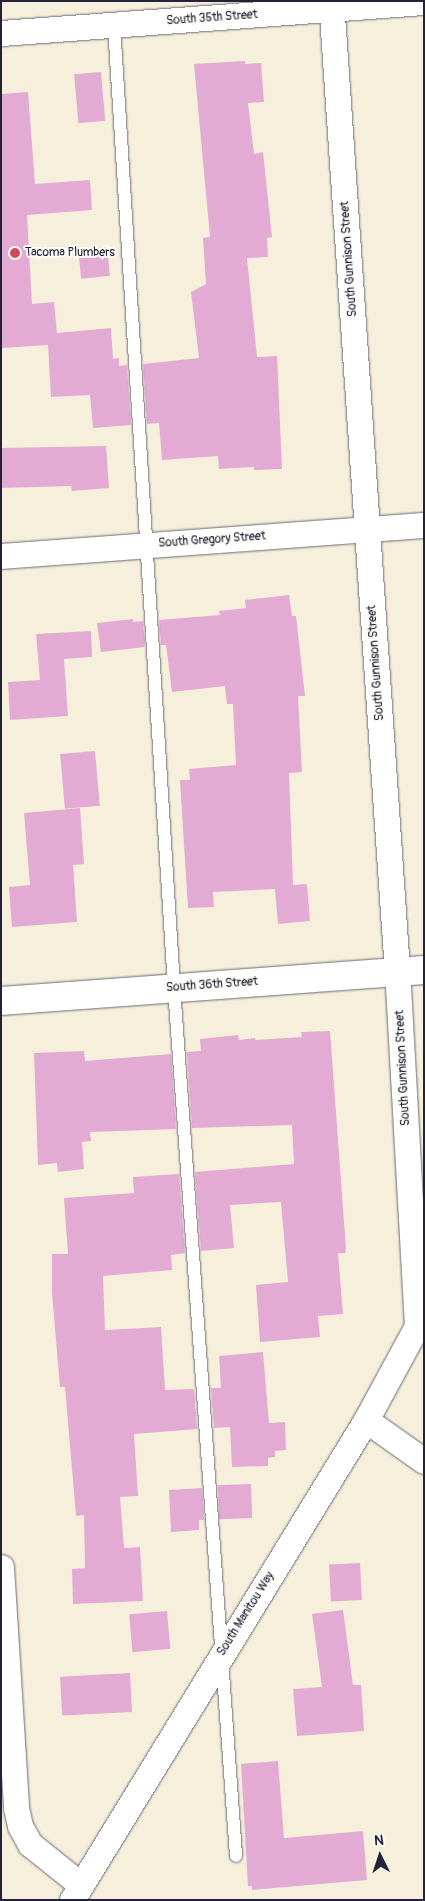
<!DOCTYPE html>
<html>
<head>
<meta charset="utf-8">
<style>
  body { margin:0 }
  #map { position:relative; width:425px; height:1901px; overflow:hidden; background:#f5efdc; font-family:Pangolin,sans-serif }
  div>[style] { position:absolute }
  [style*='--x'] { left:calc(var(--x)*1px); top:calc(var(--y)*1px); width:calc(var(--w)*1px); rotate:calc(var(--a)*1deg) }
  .building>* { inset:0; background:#e3abd3; transform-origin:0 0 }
  .roads { filter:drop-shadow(0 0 1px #6c6a73) drop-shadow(0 0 1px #6c6a73) }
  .service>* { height:12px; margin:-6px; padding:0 6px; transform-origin:6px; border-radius:6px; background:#fff }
  .minor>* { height:25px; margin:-12.5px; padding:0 12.5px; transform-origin:12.5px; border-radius:12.5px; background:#fff }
  .tertiary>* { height:28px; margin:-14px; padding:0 14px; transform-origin:14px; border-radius:14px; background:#fff }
  .dots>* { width:14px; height:14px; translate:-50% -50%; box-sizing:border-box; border:2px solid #fdfcf7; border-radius:50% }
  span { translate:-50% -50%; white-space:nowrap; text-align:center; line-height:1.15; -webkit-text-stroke:4px #fdfcf7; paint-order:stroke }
  .street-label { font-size:12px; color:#22223b }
  .poi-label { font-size:12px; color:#22223b }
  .left { translate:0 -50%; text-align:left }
  .frame { position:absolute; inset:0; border:2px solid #22223b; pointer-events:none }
  .north { position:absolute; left:355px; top:1831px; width:50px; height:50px; -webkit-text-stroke:4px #fdfcf7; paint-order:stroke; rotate:356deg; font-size:14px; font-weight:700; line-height:20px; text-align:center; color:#22223b }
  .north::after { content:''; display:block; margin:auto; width:18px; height:22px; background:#22223b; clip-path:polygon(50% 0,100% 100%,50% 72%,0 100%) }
</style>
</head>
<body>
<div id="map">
  <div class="building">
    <i style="clip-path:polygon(245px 61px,245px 64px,261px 63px,264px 102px,248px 103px,254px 154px,263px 152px,272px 237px,267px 238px,268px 257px,247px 258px,257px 357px,277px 356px,282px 469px,254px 470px,254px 467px,219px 469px,218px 456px,162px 460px,159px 423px,147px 424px,143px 364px,199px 358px,191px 292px,206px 284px,203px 238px,210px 237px,194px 64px)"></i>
    <i style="left:101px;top:72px;width:49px;height:27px;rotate:85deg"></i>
    <i style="clip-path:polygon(28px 92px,35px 184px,90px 180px,92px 210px,27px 215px,32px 304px,54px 302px,57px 333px,111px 328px,113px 359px,119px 358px,119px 366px,127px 365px,131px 425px,93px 428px,90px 395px,51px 397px,48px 345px,1px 348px,2px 94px)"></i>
    <i style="left:107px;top:247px;width:29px;height:29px;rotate:84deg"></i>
    <i style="clip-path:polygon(106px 446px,109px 488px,72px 491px,71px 486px,1px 488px,1px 448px)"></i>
    <i style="clip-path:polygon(289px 595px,292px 616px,296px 616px,305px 696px,298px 696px,302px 772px,289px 773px,293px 885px,307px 884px,310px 921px,278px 924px,275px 889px,213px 892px,214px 907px,188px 908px,180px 780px,190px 780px,189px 769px,236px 765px,233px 704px,227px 704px,225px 686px,172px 692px,166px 645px,161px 645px,159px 620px,220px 615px,219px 611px,246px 608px,245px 600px)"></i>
    <i style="clip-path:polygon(133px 619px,133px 622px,143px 621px,145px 647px,101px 652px,97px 623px)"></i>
    <i style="clip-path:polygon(91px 631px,92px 657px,64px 659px,68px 716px,10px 720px,8px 682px,40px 680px,36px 634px)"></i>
    <i style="left:95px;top:751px;width:55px;height:35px;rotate:85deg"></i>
    <i style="clip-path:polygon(80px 808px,84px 864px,73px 865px,77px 922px,12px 927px,9px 887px,30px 885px,24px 813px)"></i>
    <i style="clip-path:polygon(330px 1031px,346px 1249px,345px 1253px,338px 1253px,343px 1314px,318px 1316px,320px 1337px,260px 1342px,256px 1285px,288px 1282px,281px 1202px,230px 1205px,234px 1248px,201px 1251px,195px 1172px,294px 1164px,292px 1125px,192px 1128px,187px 1052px,201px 1051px,200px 1039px,238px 1035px,239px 1040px,255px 1038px,255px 1040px,302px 1037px,301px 1032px)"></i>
    <i style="clip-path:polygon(84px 1051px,85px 1061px,171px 1054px,176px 1129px,90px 1132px,91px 1141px,82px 1142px,84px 1169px,58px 1172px,57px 1163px,38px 1165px,34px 1053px)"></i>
    <i style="clip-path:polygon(179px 1174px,185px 1253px,171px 1255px,172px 1270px,103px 1276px,105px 1330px,161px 1327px,165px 1390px,194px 1389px,197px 1429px,134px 1434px,138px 1496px,120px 1497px,124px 1548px,140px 1547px,143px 1601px,73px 1604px,72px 1569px,85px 1568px,84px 1515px,76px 1516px,65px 1387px,60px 1387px,52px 1293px,52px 1254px,68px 1254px,64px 1198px,134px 1193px,133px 1177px)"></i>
    <i style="clip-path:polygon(263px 1352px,269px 1423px,285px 1422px,286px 1450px,275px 1451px,275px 1457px,268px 1458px,268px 1466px,232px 1467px,230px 1427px,214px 1428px,211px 1388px,221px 1388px,219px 1356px)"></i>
    <i style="left:251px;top:1484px;width:34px;height:33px;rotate:88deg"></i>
    <i style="clip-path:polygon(202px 1488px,204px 1520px,199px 1520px,199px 1530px,171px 1532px,169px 1490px)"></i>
    <i style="left:360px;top:1563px;width:37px;height:31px;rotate:87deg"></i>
    <i style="clip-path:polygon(343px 1610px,353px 1685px,361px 1685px,364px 1731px,297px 1736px,293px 1689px,322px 1687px,312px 1614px)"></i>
    <i style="left:167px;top:1611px;width:38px;height:38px;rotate:85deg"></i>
    <i style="left:130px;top:1673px;width:39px;height:70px;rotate:87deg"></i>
    <i style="clip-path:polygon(278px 1761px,284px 1838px,363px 1831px,367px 1880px,252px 1890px,252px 1886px,248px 1886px,241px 1764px)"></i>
  </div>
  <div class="roads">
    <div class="service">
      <i style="--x:114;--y:25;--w:965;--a:86.43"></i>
      <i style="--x:174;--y:988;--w:870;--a:85.91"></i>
    </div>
    <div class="minor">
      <i style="--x:1;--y:33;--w:424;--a:-4.2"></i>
      <i style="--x:1;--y:556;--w:424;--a:-4.2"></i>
      <i style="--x:366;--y:1420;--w:71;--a:35.3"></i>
      <i style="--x:1;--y:1567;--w:241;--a:86.4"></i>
      <i style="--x:16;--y:1808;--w:18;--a:77"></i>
      <i style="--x:20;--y:1826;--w:21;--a:61"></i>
      <i style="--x:30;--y:1844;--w:65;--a:38.8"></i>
      <i style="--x:72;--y:1900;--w:563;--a:-58.51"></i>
      <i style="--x:366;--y:1420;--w:107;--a:-61.5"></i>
      <i style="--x:417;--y:1326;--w:356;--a:-93.2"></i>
      <i style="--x:397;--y:971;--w:972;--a:-93.89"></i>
    </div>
    <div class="tertiary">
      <i style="--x:1;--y:1001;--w:424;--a:-4.2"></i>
    </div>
  </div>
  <div class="dots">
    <i style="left:15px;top:253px;background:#d1495b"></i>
  </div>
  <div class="street-label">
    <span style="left:212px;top:18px;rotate:-4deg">South 35th Street</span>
    <span style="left:349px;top:259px;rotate:-94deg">South Gunnison Street</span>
    <span style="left:212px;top:540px;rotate:-4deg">South Gregory Street</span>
    <span style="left:376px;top:663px;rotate:-94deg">South Gunnison Street</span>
    <span style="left:212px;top:985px;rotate:-4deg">South 36th Street</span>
    <span style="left:403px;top:1068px;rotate:-93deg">South Gunnison Street</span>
    <span style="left:246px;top:1614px;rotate:-58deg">South Manitou Way</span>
  </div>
  <div class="poi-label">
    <span class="left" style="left:25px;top:253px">Tacoma Plumbers</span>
  </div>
  <div class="frame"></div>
  <div class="north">N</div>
</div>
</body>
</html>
